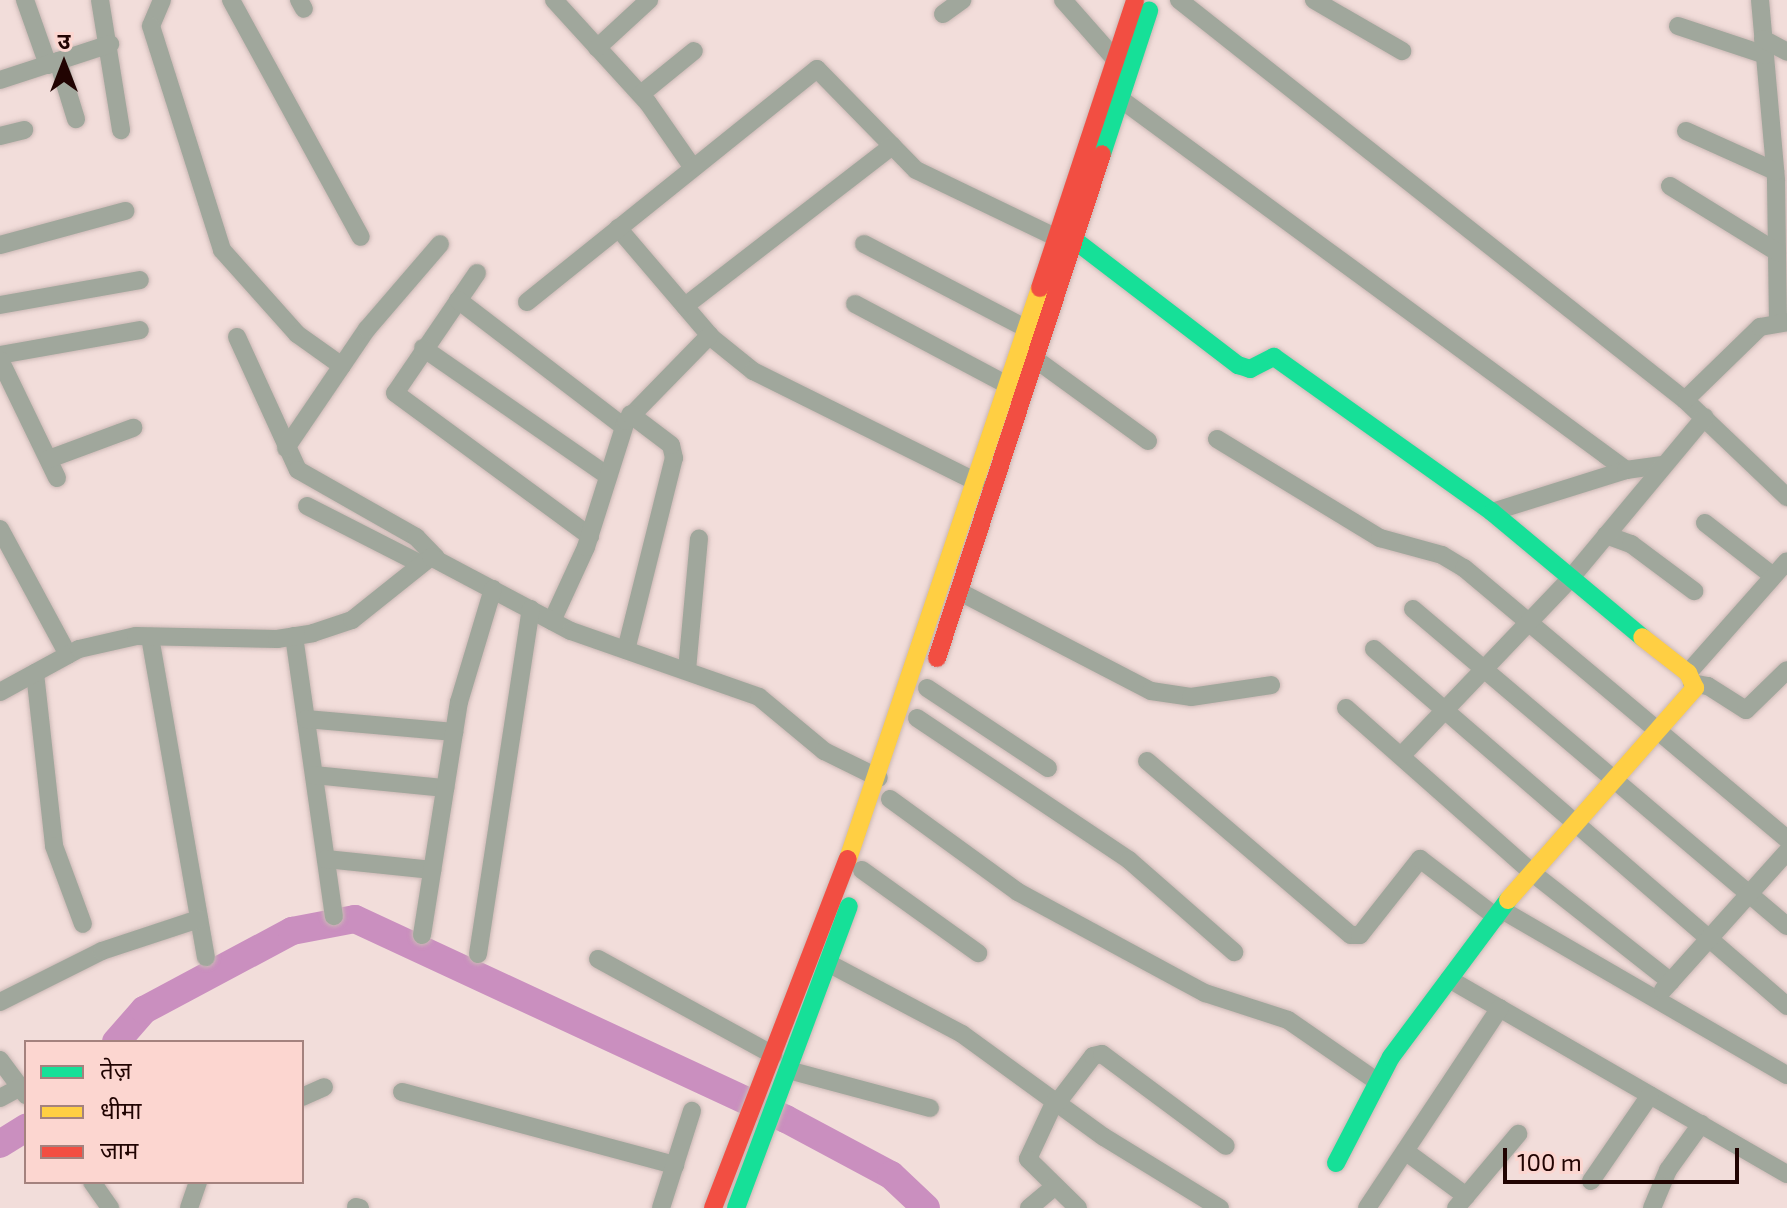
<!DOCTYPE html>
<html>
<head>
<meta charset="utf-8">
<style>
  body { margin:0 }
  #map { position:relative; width:1787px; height:1208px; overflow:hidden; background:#f2ddda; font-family:"Exo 2","Noto Sans Devanagari",sans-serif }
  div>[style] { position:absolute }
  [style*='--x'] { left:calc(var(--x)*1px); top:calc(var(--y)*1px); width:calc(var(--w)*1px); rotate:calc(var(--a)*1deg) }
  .river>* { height:28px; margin:-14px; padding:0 14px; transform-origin:14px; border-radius:14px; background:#ca8fbf }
  .roads { filter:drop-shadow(0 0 2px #cbb8b5) drop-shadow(0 0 2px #cbb8b5) }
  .street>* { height:18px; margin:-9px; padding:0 9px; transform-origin:9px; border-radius:9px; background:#a0a79c }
  .fast>* { height:18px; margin:-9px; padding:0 9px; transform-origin:9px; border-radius:9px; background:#16e098 }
  .slow>* { height:18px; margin:-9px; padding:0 9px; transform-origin:9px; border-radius:9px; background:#ffcf43 }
  .jam>* { height:18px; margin:-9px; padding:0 9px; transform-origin:9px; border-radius:9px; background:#f24e42 }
  span { translate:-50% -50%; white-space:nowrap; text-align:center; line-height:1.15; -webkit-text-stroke:6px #fcd6d0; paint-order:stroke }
  .legend { position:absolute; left:24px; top:1040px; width:280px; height:144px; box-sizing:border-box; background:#fcd6d0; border:2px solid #a4827e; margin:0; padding:10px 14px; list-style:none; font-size:24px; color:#210402 }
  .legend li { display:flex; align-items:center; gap:16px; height:40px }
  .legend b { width:40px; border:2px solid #a4827e }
  .north { position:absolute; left:24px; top:24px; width:80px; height:80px; -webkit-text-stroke:6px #fcd6d0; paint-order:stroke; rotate:0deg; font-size:22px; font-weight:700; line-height:32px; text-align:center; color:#210402 }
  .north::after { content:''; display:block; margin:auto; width:28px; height:36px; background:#210402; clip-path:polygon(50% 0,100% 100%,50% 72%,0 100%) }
  .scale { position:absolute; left:1503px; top:1148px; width:236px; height:36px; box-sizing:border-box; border:4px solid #210402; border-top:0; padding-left:10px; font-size:24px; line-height:28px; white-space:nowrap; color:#210402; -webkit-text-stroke:6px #fcd6d0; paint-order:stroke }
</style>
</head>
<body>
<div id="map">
  <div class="river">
    <i style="--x:116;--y:1042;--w:43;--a:-48.8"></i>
    <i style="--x:144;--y:1010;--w:168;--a:-28.1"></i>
    <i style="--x:292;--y:931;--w:64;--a:-10.8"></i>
    <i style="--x:355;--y:919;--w:475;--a:24.9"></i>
    <i style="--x:786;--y:1119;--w:119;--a:28.1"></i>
    <i style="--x:891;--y:1175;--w:48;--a:43.3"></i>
    <i style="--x:0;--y:1144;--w:31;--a:-32"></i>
  </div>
  <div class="roads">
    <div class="street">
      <i style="--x:25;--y:0;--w:69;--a:70.5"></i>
      <i style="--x:100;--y:0;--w:132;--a:80.8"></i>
      <i style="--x:162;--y:0;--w:28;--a:113"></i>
      <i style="--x:151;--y:26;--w:235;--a:72.4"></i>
      <i style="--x:222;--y:250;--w:113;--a:48.2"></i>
      <i style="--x:297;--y:334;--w:55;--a:35.4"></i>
      <i style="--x:231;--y:0;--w:270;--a:61.3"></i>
      <i style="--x:299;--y:0;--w:10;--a:61"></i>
      <i style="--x:554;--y:0;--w:139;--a:47.6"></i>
      <i style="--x:648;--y:103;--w:79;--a:55.3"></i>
      <i style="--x:1063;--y:0;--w:79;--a:48.6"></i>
      <i style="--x:1179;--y:0;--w:645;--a:38.33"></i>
      <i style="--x:1685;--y:400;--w:141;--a:43.6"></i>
      <i style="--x:1314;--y:0;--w:102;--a:30.1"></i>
      <i style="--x:1760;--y:0;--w:182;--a:84.9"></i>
      <i style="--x:1776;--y:181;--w:139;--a:89.2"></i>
      <i style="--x:943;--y:14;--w:24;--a:-36"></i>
      <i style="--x:1678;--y:26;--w:92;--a:18.4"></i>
      <i style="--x:1763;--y:39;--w:27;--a:28"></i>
      <i style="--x:597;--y:48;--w:71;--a:-42.7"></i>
      <i style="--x:58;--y:61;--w:61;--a:72.8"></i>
      <i style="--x:0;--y:80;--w:116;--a:-18.1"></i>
      <i style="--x:1111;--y:92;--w:639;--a:36.28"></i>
      <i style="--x:641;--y:94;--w:68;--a:-39.1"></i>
      <i style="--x:1686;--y:131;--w:98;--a:24.2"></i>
      <i style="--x:0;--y:136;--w:25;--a:-14"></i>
      <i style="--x:1670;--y:186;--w:126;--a:31.7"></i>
      <i style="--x:618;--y:228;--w:145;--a:49.5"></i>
      <i style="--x:712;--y:338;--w:53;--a:38.8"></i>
      <i style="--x:753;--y:371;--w:250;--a:26.4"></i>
      <i style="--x:864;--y:244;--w:184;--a:27.5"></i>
      <i style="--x:0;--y:245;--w:130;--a:-15.2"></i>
      <i style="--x:477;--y:273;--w:145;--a:124.3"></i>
      <i style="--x:395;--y:393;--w:242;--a:36.3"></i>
      <i style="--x:458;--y:300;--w:208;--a:37.4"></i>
      <i style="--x:527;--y:302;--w:372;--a:-38.8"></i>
      <i style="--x:817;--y:69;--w:141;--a:45.6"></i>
      <i style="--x:916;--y:170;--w:157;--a:25.7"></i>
      <i style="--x:855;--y:304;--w:174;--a:28"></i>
      <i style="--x:0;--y:305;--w:142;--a:-10.1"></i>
      <i style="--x:685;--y:306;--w:262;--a:-37.7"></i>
      <i style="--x:237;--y:337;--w:146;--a:65.4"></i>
      <i style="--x:298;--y:470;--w:136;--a:29.6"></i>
      <i style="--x:416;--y:537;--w:29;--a:46"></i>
      <i style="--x:423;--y:348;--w:225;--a:34.7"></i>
      <i style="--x:0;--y:355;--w:142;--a:-10.1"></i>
      <i style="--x:0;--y:360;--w:131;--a:64.2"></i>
      <i style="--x:1038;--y:361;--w:136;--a:36"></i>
      <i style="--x:1685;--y:400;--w:105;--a:-44.2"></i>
      <i style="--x:1760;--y:327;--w:27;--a:-10"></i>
      <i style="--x:1217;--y:439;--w:191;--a:31.3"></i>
      <i style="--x:1380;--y:538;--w:64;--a:15.3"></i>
      <i style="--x:1442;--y:555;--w:26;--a:31"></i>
      <i style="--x:1464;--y:568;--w:422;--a:40"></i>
      <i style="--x:286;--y:448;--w:144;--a:-55.8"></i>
      <i style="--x:367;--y:329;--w:112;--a:-49.3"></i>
      <i style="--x:49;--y:459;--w:90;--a:-20.3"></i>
      <i style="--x:307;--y:506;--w:126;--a:27"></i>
      <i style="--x:1492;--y:512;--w:140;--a:-17.4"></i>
      <i style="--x:1626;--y:470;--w:37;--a:-8"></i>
      <i style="--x:1705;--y:523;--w:86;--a:37.9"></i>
      <i style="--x:0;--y:529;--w:143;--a:61.6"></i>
      <i style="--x:1606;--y:535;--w:27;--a:20"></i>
      <i style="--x:1631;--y:544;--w:79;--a:36.7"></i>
      <i style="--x:960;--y:592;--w:215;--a:27.4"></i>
      <i style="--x:1151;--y:691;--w:40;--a:8.5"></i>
      <i style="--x:1191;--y:697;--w:81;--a:-8.5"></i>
      <i style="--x:1413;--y:609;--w:490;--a:40.3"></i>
      <i style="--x:552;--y:621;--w:81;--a:-65.3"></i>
      <i style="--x:586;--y:547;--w:132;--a:-72.4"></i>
      <i style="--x:626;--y:421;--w:120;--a:-45.7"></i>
      <i style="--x:294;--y:636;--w:283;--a:81.9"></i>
      <i style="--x:150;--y:637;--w:325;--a:80.1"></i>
      <i style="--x:1374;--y:649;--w:546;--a:40.84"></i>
      <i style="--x:626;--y:650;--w:198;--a:-76"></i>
      <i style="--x:674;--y:458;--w:13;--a:-103"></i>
      <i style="--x:671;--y:445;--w:51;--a:-142.9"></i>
      <i style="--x:687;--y:670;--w:132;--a:-84.8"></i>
      <i style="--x:35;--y:673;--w:174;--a:83.7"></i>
      <i style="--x:54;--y:846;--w:83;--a:69.6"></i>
      <i style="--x:1688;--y:673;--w:149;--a:-48.5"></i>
      <i style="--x:1692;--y:683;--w:16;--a:11"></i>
      <i style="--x:1708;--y:686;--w:45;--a:32.3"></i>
      <i style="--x:1746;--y:710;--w:57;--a:-44.3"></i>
      <i style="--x:927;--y:688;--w:145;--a:33.5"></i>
      <i style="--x:0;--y:692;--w:90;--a:-28.6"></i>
      <i style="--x:79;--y:649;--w:58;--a:-12.8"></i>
      <i style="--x:136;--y:636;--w:141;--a:1.2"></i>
      <i style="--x:277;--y:639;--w:36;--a:-9"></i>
      <i style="--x:313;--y:633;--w:41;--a:-18.4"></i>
      <i style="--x:352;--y:620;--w:101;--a:-38.6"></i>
      <i style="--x:431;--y:557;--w:158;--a:27.9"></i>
      <i style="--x:571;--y:631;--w:199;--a:19.3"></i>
      <i style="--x:759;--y:697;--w:85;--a:39.7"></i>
      <i style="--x:824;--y:751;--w:61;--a:26.1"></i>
      <i style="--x:1346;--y:708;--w:246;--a:41.5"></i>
      <i style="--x:1530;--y:871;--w:179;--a:38.2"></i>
      <i style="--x:917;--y:718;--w:255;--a:33.8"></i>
      <i style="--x:1129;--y:860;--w:140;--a:41.2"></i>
      <i style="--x:306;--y:719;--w:149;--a:5"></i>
      <i style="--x:1401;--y:756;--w:243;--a:-46.3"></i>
      <i style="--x:1569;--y:580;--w:212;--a:-50.2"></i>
      <i style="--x:1147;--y:761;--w:268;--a:40.5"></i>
      <i style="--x:1351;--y:935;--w:9;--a:0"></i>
      <i style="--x:1360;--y:935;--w:97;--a:-51.7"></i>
      <i style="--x:1420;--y:859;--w:96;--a:37.3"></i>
      <i style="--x:314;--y:775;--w:132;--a:5.7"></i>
      <i style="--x:890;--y:799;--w:158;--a:36"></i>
      <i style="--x:1018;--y:892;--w:213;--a:28.4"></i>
      <i style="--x:1205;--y:993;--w:87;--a:18"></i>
      <i style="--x:1288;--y:1020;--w:109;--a:34.6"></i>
      <i style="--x:326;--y:859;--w:107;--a:5.9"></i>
      <i style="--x:862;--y:870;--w:143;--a:35.6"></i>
      <i style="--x:1502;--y:910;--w:329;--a:30.1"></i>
      <i style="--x:422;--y:935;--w:236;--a:-81"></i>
      <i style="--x:459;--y:702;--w:118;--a:-73.3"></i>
      <i style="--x:478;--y:954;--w:349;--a:-81.3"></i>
      <i style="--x:598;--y:959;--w:200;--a:28.7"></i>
      <i style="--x:828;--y:963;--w:152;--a:27.9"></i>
      <i style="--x:962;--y:1034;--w:175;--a:36"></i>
      <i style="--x:1104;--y:1137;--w:136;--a:31.5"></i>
      <i style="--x:1449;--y:979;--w:390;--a:30"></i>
      <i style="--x:1663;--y:990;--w:186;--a:-48.1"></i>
      <i style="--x:0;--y:1002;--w:114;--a:-26.6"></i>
      <i style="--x:102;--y:951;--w:102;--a:-18.3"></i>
      <i style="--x:0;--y:1060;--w:44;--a:53.4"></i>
      <i style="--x:788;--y:1070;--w:147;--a:15"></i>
      <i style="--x:402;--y:1092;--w:283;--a:15"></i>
      <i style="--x:302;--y:1097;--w:24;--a:-24"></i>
      <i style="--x:0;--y:1098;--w:21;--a:-28"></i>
      <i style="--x:1055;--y:1101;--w:64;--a:115"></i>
      <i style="--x:1028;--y:1159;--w:70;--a:44.4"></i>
      <i style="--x:1057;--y:1103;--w:59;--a:-52.5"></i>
      <i style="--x:1093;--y:1056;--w:9;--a:-13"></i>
      <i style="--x:1102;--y:1054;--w:154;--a:36.6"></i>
      <i style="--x:1405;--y:1151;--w:76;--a:36.4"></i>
      <i style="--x:1591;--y:1181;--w:104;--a:-55.5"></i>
      <i style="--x:92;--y:1182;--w:32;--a:55"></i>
      <i style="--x:356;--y:1207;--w:4;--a:14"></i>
      <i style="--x:189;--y:1208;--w:28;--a:-71"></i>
      <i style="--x:661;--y:1208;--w:102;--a:-72.3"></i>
      <i style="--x:1029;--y:1208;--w:34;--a:-40"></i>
      <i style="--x:1367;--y:1208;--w:240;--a:-56.4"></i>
      <i style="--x:1456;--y:1208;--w:97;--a:-50"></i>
      <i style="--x:1652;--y:1208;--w:41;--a:-67.2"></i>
      <i style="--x:1668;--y:1170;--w:57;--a:-54.3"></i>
    </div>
    <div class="fast">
      <i style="--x:1102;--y:154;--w:151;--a:-71.8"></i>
      <i style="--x:1077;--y:242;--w:203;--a:37.4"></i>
      <i style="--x:1238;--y:365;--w:13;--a:18"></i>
      <i style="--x:1250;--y:369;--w:27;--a:-27"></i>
      <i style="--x:1274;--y:357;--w:267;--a:35.4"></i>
      <i style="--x:1492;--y:512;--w:195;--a:39.8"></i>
      <i style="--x:1336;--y:1163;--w:119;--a:-62.6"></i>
      <i style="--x:1391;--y:1057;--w:196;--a:-53.3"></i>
      <i style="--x:736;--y:1208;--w:322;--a:-69.5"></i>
    </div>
    <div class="slow">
      <i style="--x:848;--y:859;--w:602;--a:-71.41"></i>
      <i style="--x:1508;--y:900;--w:283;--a:-48.6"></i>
      <i style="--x:1695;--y:688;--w:17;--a:-115"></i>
      <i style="--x:1688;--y:673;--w:58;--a:-142"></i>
    </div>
    <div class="jam">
      <i style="--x:1040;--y:288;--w:303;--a:-71.7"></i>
      <i style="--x:937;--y:658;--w:530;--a:-71.87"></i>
      <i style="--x:713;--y:1208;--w:374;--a:-68.9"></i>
    </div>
  </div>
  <ul class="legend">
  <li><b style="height:10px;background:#16e098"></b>तेज़</li>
  <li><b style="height:10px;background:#ffcf43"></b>धीमा</li>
  <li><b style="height:10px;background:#f24e42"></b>जाम</li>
  </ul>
  <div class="north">उ</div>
  <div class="scale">100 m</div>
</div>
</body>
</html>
